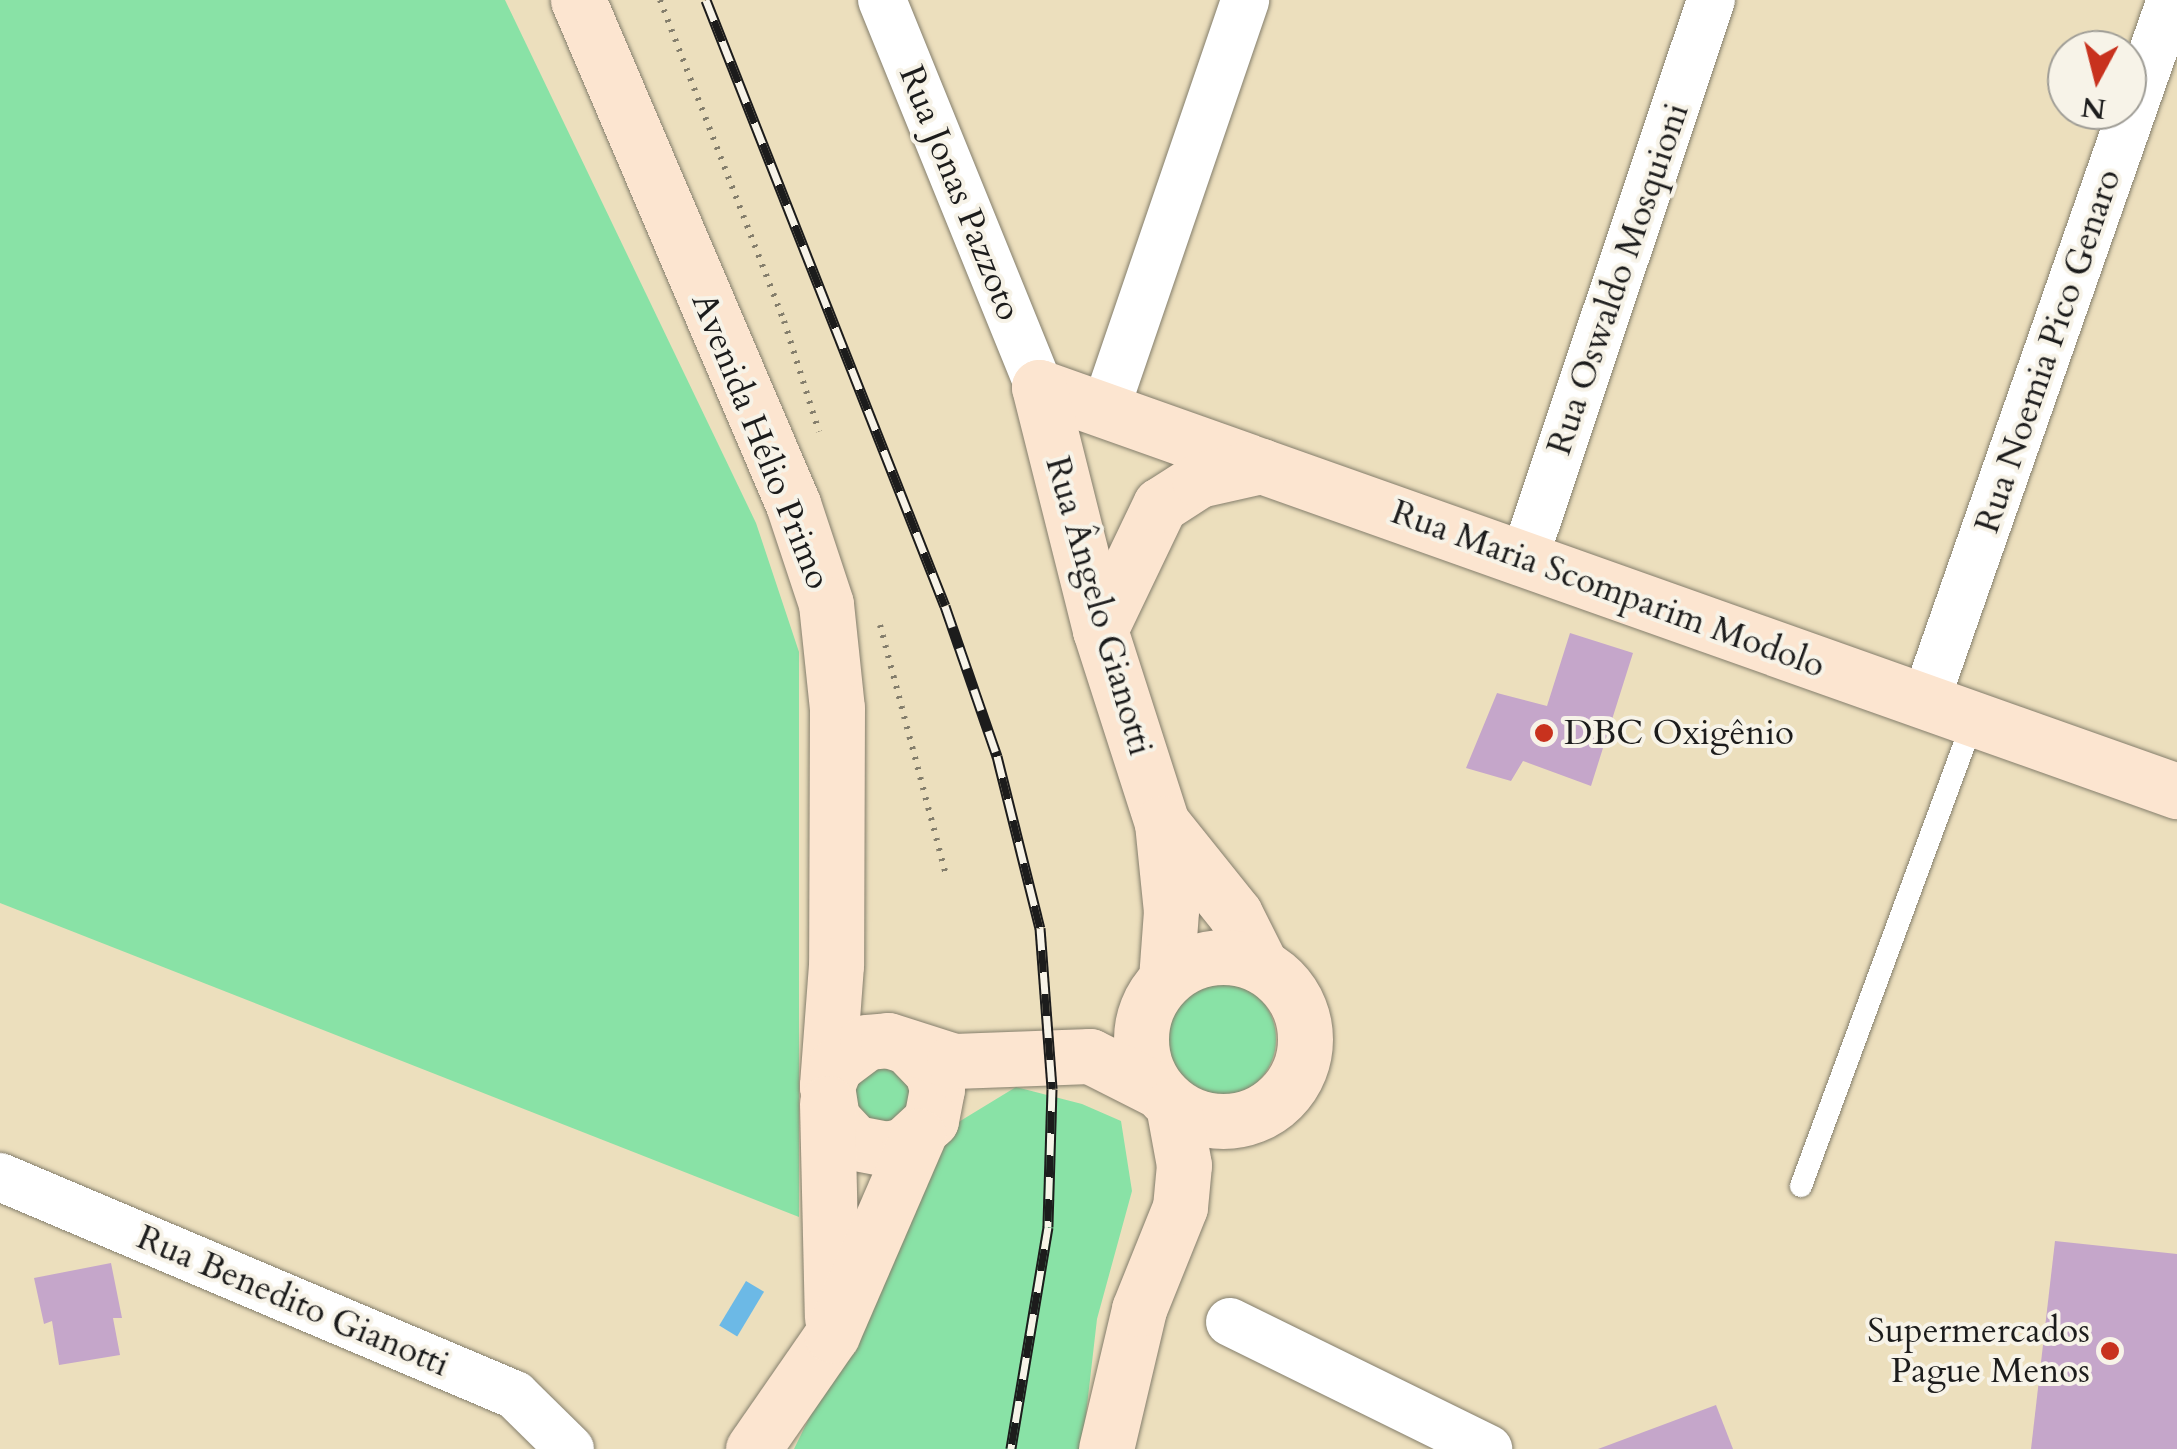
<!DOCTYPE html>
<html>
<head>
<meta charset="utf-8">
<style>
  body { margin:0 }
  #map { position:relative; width:2177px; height:1449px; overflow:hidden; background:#ecdfbd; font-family:Cardo,serif }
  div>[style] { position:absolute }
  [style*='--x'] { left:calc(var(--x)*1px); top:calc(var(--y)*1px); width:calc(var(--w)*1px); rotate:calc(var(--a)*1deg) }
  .green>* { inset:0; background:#89e2a6 }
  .round { border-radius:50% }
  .water>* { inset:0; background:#6cb9e6; transform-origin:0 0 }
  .building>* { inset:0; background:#c5a6ca }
  .path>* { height:6px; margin-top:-3px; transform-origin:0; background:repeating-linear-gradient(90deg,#847e6c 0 2.5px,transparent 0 10.5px) }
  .roads { filter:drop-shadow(0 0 2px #847e6c) drop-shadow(0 0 2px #847e6c) }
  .lane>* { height:22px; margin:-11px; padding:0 11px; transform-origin:11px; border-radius:11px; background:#fff }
  .street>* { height:48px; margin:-24px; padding:0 24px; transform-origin:24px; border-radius:24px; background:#fff }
  .secondary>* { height:55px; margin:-27.5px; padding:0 27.5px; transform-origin:27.5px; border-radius:27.5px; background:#fce5d0 }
  .secondary>.ring { margin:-27.5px; padding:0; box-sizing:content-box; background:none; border:55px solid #fce5d0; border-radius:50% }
  .rail>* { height:11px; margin-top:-5.5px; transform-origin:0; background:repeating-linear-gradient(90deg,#f7f3e8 0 22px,#1c1c1c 0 44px); box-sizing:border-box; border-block:2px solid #1c1c1c }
  .dots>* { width:28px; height:28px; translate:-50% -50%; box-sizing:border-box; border:5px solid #f7f3e8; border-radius:50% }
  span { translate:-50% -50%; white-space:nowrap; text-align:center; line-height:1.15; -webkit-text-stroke:8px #f7f3e8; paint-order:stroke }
  .street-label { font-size:35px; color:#1c1c1c }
  .poi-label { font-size:35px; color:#1c1c1c }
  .left { translate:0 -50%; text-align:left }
  .right { translate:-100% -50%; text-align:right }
  .north { position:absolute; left:2047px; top:30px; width:100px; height:100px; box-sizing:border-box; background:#f7f3e8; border:2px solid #9f9d96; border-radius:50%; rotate:187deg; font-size:28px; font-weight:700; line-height:40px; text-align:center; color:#1c1c1c }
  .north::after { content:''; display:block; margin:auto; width:35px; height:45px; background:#c8321e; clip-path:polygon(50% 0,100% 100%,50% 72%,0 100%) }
</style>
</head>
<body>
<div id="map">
  <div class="green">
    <i style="clip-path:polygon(0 0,505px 0,756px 523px,799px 652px,799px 1217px,0 903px)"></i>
    <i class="round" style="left:1158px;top:980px;width:118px;height:118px"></i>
    <i style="clip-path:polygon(885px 1056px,915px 1096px,895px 1121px,873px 1122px,855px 1109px,851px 1078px)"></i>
    <i style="clip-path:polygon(1016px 1087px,1082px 1104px,1121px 1121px,1132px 1191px,1097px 1319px,1082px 1449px,794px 1449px,952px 1126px)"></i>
  </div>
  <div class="water">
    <i style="left:746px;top:1281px;width:21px;height:52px;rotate:31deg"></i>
  </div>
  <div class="building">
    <i style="clip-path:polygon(1570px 633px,1633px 653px,1591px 786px,1523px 761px,1511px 781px,1466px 768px,1497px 693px,1547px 706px)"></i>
    <i style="clip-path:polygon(2055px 1241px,2177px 1254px,2177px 1449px,2031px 1449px)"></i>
    <i style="clip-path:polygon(111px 1263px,122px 1318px,113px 1318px,120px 1355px,59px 1365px,52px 1321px,44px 1324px,34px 1278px)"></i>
    <i style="clip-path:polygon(1716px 1405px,1733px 1449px,1598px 1449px)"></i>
  </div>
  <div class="path">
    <i style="--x:660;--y:0;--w:344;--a:68.9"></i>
    <i style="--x:784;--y:321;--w:116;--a:72.5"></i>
    <i style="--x:880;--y:625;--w:259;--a:75.2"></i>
  </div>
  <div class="roads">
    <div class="lane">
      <i style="--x:1801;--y:1186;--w:498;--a:-69.7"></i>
    </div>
    <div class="street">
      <i style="--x:882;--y:0;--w:418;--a:67.9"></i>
      <i style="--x:1105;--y:410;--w:433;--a:-71.1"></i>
      <i style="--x:1524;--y:559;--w:589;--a:-71.5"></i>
      <i style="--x:1925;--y:702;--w:744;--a:-70.69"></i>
      <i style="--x:0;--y:1177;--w:559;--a:22.94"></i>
      <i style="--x:515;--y:1395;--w:77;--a:44.5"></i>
      <i style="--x:1230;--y:1322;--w:288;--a:26.2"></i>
    </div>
    <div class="secondary">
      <i style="--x:578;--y:0;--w:548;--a:66.9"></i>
      <i style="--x:793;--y:504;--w:105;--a:71.7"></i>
      <i style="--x:826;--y:604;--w:105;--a:84"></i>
      <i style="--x:837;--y:708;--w:257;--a:90.2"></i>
      <i style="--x:836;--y:965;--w:121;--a:94.3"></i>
      <i style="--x:1039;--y:387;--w:1208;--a:19.55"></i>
      <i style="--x:1039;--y:387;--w:251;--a:75.9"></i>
      <i style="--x:1100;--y:630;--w:203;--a:72.2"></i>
      <i style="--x:1162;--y:823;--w:88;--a:84.2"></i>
      <i style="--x:1171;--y:911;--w:68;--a:94.2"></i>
      <i style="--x:1100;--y:630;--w:139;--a:-64.4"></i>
      <i style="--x:1160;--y:505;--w:46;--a:-32.7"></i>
      <i style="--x:1199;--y:480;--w:64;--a:-12.7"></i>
      <i style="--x:1162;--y:823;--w:117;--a:51.3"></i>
      <i style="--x:1235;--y:914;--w:58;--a:63.4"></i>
      <i class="ring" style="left:1141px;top:957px;width:109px;height:109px"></i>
      <i style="--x:908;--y:1047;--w:35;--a:46"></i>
      <i style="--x:932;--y:1072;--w:18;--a:74"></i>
      <i style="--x:937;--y:1089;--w:32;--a:101"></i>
      <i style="--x:931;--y:1120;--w:37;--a:137"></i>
      <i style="--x:904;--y:1145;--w:17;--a:167"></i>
      <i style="--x:887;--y:1149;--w:33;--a:-169"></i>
      <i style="--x:855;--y:1143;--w:34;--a:-133"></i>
      <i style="--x:832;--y:1118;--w:32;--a:-99"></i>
      <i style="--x:827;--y:1086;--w:22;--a:-68"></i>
      <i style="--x:835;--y:1066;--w:40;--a:-37"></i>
      <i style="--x:867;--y:1042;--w:21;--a:-5"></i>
      <i style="--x:888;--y:1040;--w:69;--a:17.7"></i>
      <i style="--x:954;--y:1061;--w:136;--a:-2.1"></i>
      <i style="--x:1090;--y:1056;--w:77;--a:26.9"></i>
      <i style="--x:827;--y:1103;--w:214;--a:88.7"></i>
      <i style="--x:753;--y:1449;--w:139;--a:-55.3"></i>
      <i style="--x:832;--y:1335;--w:217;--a:-66.6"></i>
      <i style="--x:1106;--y:1449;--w:144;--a:-76.7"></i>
      <i style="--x:1139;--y:1309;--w:110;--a:-68.1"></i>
      <i style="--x:1180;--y:1207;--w:42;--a:-84.6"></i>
      <i style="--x:1184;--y:1165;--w:61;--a:-100.4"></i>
    </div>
  </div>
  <div class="rail">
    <i style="--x:706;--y:0;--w:651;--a:68.48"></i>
    <i style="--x:945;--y:606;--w:159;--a:70.9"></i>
    <i style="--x:997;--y:756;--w:177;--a:76"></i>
    <i style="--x:1040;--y:928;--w:161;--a:85.7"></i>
    <i style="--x:1052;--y:1089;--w:138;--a:91.7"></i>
    <i style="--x:1048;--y:1227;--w:225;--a:99.5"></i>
  </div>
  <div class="dots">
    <i style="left:1544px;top:733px;background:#c8321e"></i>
    <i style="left:2110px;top:1351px;background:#c8321e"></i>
  </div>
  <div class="street-label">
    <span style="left:960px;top:193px;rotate:68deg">Rua Jonas Pazzoto</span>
    <span style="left:1618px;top:279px;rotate:-71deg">Rua Oswaldo Mosquioni</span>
    <span style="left:2048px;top:351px;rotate:-71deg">Rua Noemia Pico Genaro</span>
    <span style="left:761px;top:441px;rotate:68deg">Avenida Hélio Primo</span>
    <span style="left:1608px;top:589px;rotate:20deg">Rua Maria Scomparim Modolo</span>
    <span style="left:1099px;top:606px;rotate:74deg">Rua Ângelo Gianotti</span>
    <span style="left:293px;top:1301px;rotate:23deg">Rua Benedito Gianotti</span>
  </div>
  <div class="poi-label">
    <span class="left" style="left:1564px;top:733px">DBC Oxigênio</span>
    <span class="right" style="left:2090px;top:1351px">Supermercados<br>Pague Menos</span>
  </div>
  <div class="north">N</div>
</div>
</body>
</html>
